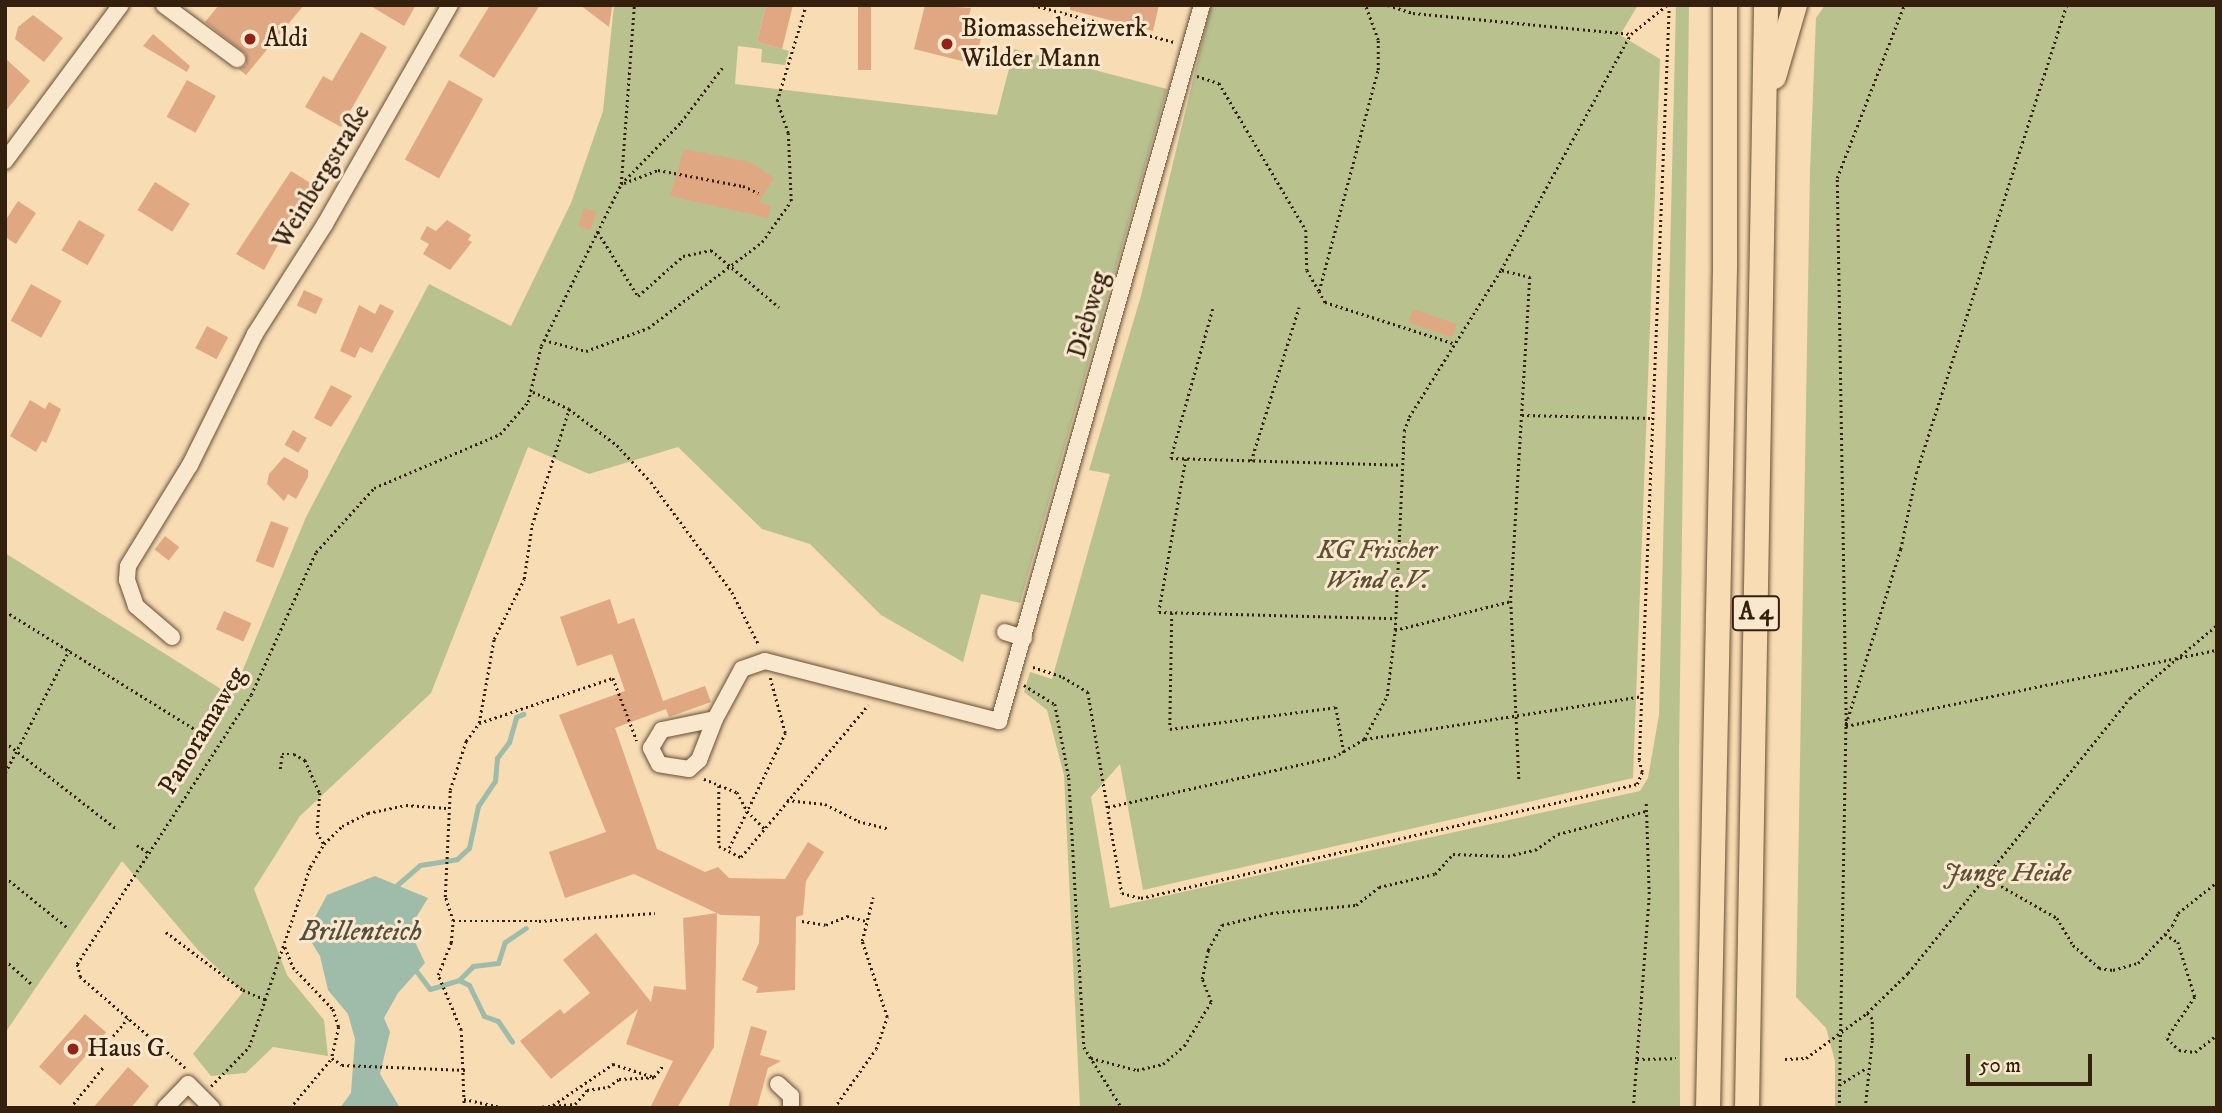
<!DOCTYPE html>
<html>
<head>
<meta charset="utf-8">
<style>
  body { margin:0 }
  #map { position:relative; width:2222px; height:1113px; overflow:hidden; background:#f8dcb3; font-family:"IM FELL DW Pica",serif }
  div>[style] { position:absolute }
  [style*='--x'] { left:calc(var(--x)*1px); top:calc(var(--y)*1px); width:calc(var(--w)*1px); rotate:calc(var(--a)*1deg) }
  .green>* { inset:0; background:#b9c18f }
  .water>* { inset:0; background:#9ebca9 }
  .stream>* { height:5px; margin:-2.5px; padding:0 2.5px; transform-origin:2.5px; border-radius:2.5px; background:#9ebca9 }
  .building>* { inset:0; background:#dfa883; transform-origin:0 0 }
  .path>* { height:2.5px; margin-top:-1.25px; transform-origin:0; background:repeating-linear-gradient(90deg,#35200e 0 2px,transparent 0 5.5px) }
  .roads { filter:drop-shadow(0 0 2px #664f37) drop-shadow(0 0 2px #664f37) }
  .minor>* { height:16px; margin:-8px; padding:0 8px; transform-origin:8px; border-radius:8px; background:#fae8ce }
  .highway>* { height:24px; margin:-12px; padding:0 12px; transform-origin:12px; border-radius:12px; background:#f8dcb3 }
  .dots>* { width:19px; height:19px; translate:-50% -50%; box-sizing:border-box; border:4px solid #fae8ce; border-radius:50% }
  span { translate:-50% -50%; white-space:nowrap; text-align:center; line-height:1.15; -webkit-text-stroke:6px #fae8ce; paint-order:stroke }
  .shield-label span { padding:2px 5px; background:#fae8ce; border:2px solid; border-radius:5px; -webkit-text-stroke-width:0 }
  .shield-label { font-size:24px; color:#35200e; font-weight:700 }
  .poi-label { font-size:26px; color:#35200e }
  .left { translate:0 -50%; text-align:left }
  .street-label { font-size:26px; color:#35200e }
  .park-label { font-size:26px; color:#5d5035; font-style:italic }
  .water-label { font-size:28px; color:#544f3c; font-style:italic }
  .frame { position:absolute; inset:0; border:7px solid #35200e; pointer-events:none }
  .scale { position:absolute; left:1966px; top:1054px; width:126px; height:32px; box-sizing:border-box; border:4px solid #35200e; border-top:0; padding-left:9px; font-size:21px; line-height:24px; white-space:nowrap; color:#35200e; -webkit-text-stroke:5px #fae8ce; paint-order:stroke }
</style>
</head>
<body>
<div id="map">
  <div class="green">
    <i style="clip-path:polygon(614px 5px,766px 5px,757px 42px,789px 51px,785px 65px,761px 62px,762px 49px,738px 46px,735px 84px,997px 115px,1014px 49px,1167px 89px,1020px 603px,981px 594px,963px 662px,881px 615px,810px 544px,762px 529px,678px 447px,589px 474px,528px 447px,431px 693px,300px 816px,254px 889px,287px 975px,324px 1020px,328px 1056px,273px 1047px,246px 1073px,211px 1076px,193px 1054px,243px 992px,198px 950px,122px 861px,5px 1033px,5px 553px,232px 696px,306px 517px,429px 284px,511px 326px,571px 203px,603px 111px)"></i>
    <i style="clip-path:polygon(1211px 5px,1638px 5px,1620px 35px,1660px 59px,1633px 778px,1143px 890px,1120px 764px,1091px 797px,1110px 908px,1640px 791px,1648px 778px,1659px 715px,1676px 5px,1689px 5px,1679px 758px,1680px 1108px,1080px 1108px,1064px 775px,1047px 710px,1024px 692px,1030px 672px,1052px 679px,1110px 474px,1089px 470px,1141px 296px)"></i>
    <i style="clip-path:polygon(1825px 5px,2217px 5px,2217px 1108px,1835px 1108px,1835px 1061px,1826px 1028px,1796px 997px,1810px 170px,1816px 18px)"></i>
  </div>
  <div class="water">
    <i style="clip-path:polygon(375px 876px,428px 898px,409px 929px,425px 963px,398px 993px,384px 1018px,390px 1032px,380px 1074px,400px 1108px,340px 1108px,351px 1093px,355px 1039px,348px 1014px,328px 990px,320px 956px,312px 943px,313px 921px,327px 895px)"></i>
  </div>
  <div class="stream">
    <i style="--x:397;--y:885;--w:30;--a:-41"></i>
    <i style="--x:420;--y:865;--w:37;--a:-9"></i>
    <i style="--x:457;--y:859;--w:16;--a:-43"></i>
    <i style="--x:469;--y:848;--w:43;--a:-77.9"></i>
    <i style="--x:478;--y:806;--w:30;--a:-56"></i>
    <i style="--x:495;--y:781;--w:23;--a:-85"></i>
    <i style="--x:497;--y:758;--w:20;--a:-53"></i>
    <i style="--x:509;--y:742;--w:26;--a:-74"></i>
    <i style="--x:516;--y:717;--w:8;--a:-23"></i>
    <i style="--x:417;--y:972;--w:21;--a:53"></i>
    <i style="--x:430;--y:989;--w:30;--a:-17"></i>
    <i style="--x:459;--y:980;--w:11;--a:27"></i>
    <i style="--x:469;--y:985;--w:34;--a:64"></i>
    <i style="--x:484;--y:1016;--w:15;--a:20"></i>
    <i style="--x:498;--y:1021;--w:25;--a:56"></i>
    <i style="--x:459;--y:980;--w:20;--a:-45"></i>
    <i style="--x:473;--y:966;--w:25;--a:-7"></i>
    <i style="--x:498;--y:963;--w:22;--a:-72"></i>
    <i style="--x:505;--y:942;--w:25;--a:-34"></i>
  </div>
  <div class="building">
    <i style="clip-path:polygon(219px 5px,304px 5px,246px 75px,239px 69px,246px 65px,246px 54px,205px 22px)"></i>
    <i style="clip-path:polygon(369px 5px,416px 5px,404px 26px)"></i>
    <i style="clip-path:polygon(490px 5px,540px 5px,494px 78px,459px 56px)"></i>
    <i style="clip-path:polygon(580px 5px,612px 7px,609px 27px)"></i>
    <i style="clip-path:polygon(766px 5px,793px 5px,782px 49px,757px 42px)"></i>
    <i style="left:858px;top:5px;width:13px;height:65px"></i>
    <i style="clip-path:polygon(925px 5px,971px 8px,964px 35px,981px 39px,974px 64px,914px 49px)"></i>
    <i style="clip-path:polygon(1070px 5px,1159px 5px,1153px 31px,1070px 10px)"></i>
    <i style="clip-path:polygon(33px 15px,63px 38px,44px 62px,15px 39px,18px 27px)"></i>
    <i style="clip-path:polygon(361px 32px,387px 47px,341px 127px,305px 107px,323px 76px,332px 81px)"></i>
    <i style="clip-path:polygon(153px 34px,190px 66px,187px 72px,143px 46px)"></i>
    <i style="clip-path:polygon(5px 58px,30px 81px,5px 112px)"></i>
    <i style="left:187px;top:80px;width:33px;height:42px;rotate:29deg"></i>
    <i style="left:449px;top:80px;width:39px;height:91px;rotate:29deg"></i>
    <i style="clip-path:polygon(684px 149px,750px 162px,774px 178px,759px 202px,771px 206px,768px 218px,670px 196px)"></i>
    <i style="clip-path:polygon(291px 171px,312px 184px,264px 270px,236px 254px)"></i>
    <i style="left:155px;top:182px;width:41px;height:33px;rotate:32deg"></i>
    <i style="clip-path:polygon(18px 201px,36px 213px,16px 244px,5px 237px,5px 221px)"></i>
    <i style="left:584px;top:208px;width:13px;height:19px;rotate:18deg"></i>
    <i style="left:79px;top:220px;width:30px;height:35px;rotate:30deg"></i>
    <i style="clip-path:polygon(447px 220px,471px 235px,468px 240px,472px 242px,450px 270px,423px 254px,429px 244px,420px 239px,427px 226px,436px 231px)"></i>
    <i style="left:31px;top:284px;width:35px;height:42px;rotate:29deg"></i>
    <i style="left:304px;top:290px;width:21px;height:17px;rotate:25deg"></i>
    <i style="clip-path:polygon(380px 304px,394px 311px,372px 353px,360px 347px,355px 358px,340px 351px,359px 305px,375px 314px)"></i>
    <i style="left:1413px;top:309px;width:46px;height:14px;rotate:19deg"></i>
    <i style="left:207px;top:326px;width:24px;height:25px;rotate:28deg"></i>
    <i style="clip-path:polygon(331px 385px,352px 396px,331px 427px,314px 418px)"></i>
    <i style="clip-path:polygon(30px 400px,45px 409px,49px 402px,61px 409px,46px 443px,42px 441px,36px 452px,10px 436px)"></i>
    <i style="left:293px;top:430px;width:16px;height:17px;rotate:30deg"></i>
    <i style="clip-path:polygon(284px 457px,308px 470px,308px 477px,296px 499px,288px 494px,284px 501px,267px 484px,269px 474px)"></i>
    <i style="left:271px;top:521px;width:19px;height:43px;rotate:21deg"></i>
    <i style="left:165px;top:536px;width:18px;height:17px;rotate:38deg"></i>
    <i style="clip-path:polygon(610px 599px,618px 624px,634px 618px,663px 701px,705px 686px,711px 702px,669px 717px,666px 709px,615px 728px,657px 849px,705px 872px,718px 867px,729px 878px,785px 879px,808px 842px,824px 852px,806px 881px,803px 915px,796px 917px,795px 990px,756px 993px,758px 987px,742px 980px,759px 943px,760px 916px,721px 915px,634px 874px,565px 898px,549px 852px,606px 832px,559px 715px,625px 691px,612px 654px,577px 666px,560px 617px)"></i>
    <i style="left:224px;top:611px;width:30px;height:20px;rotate:24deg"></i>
    <i style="clip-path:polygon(717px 913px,714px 1047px,677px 1108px,650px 1108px,673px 1061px,626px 1044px,638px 1009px,551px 1079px,520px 1041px,560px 1009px,564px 1014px,590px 993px,563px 960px,596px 933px,651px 1002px,654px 986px,686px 990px,683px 918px)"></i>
    <i style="left:85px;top:1014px;width:28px;height:70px;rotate:41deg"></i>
    <i style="clip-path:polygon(751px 1026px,767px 1031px,760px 1055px,781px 1061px,768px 1068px,757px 1108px,728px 1108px)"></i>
    <i style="clip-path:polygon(128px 1067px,149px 1086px,131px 1108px,93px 1108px)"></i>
  </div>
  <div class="path">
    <i style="--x:1033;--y:5;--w:146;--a:14.7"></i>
    <i style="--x:1388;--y:5;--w:26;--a:18"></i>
    <i style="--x:1413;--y:13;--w:219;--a:5.5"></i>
    <i style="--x:2067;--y:5;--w:490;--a:107.8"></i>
    <i style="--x:1917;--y:472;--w:79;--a:101.7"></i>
    <i style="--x:1901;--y:549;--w:185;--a:107.3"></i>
    <i style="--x:1846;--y:726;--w:379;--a:-11.6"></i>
    <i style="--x:1197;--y:76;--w:23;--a:18"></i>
    <i style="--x:1219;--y:83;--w:171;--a:59.4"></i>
    <i style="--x:1306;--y:230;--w:40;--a:88.6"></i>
    <i style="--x:1307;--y:270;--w:24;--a:60"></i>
    <i style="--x:1319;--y:291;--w:229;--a:-75.1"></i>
    <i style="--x:1378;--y:70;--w:30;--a:-90"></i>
    <i style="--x:1378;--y:40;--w:37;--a:-110"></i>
    <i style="--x:624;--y:183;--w:36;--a:-21"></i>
    <i style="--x:658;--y:170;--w:86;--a:10.7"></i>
    <i style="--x:743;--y:186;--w:17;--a:24"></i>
    <i style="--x:621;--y:184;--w:86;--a:-45.9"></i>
    <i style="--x:681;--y:122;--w:68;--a:-52.8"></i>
    <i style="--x:598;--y:232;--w:75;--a:58"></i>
    <i style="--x:638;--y:296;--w:60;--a:-41.6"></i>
    <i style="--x:683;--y:256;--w:29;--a:-12"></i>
    <i style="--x:711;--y:250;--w:89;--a:40"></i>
    <i style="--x:1502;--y:270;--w:29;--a:14"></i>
    <i style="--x:1530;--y:277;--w:325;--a:93.4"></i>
    <i style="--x:1511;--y:601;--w:179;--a:87.4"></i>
    <i style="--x:1319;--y:291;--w:13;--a:61"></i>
    <i style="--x:1325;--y:302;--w:134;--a:17.8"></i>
    <i style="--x:1213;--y:309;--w:155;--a:105.7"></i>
    <i style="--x:1171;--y:458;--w:231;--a:1.7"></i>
    <i style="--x:544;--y:340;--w:43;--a:14.7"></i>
    <i style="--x:586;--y:351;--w:66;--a:-20.4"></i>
    <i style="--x:648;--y:328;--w:143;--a:-37"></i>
    <i style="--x:762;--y:242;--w:50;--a:-54.7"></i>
    <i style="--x:791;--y:201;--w:68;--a:-92.5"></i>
    <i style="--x:788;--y:133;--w:34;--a:-109"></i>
    <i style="--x:777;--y:101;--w:100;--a:-73.2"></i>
    <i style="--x:533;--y:392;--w:40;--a:25"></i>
    <i style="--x:569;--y:409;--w:60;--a:36.9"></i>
    <i style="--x:617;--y:445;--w:50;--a:47.4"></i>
    <i style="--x:651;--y:482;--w:137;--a:53.6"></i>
    <i style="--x:732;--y:592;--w:59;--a:63"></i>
    <i style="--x:1522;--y:415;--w:130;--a:1.3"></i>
    <i style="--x:1186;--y:459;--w:155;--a:100"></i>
    <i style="--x:1159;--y:612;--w:237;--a:1.5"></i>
    <i style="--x:1251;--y:461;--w:161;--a:-72.7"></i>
    <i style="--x:5;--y:611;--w:231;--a:31.9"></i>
    <i style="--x:1172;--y:613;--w:116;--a:91"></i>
    <i style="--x:1170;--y:729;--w:167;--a:-7.5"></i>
    <i style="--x:1336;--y:707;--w:47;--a:80.1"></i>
    <i style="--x:1395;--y:630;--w:120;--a:-14"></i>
    <i style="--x:1033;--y:667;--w:32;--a:18"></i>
    <i style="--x:1063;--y:677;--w:29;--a:31"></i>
    <i style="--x:1088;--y:692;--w:204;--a:80.4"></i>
    <i style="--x:1122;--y:893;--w:20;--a:15"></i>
    <i style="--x:1141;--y:898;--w:509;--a:-12.94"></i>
    <i style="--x:1637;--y:784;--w:13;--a:-67"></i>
    <i style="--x:1642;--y:772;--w:12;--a:-104"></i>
    <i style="--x:1639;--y:760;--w:756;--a:-87.72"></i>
    <i style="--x:1024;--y:685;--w:36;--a:32"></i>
    <i style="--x:1055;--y:704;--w:75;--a:79.3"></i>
    <i style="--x:1069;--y:778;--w:269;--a:86.8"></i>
    <i style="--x:1084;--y:1047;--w:72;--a:58.1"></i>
    <i style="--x:479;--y:723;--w:141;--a:-18.6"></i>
    <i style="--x:613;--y:678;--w:67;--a:69.1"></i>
    <i style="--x:1365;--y:739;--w:280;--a:-8.8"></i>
    <i style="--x:5;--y:742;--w:143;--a:37.9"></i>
    <i style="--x:280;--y:769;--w:15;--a:-82"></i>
    <i style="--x:282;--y:754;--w:12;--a:0"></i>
    <i style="--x:294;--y:754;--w:13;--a:29"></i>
    <i style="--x:305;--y:760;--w:36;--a:66"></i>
    <i style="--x:320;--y:793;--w:39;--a:94"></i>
    <i style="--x:317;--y:832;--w:14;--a:60"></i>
    <i style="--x:5;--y:773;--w:139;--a:-62.5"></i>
    <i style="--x:704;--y:779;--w:35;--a:22"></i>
    <i style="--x:737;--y:792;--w:21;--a:62"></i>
    <i style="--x:747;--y:811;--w:25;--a:45"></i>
    <i style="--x:719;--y:786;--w:60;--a:90"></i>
    <i style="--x:719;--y:846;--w:25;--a:27"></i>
    <i style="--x:741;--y:857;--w:198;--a:-50.1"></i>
    <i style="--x:787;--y:800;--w:38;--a:6"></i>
    <i style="--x:825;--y:804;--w:37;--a:27"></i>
    <i style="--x:858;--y:821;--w:32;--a:14"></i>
    <i style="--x:1108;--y:807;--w:231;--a:-12.5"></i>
    <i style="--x:1334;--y:757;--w:35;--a:-31"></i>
    <i style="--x:1364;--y:739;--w:49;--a:-61.9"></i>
    <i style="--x:1387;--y:696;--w:66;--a:-83.1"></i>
    <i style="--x:1395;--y:630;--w:199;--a:-87.4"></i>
    <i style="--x:1404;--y:431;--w:15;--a:-70"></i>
    <i style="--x:1409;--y:417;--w:173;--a:-58"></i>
    <i style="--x:1501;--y:270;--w:269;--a:-61.2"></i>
    <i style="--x:1631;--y:34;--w:46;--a:-38.9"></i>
    <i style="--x:137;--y:845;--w:14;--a:34"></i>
    <i style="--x:729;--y:848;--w:128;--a:-64"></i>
    <i style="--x:785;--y:733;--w:57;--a:-105.3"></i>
    <i style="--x:5;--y:877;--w:81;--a:39"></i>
    <i style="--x:1987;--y:878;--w:81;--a:29.7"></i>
    <i style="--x:2057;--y:918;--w:31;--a:59"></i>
    <i style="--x:2073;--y:945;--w:35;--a:41"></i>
    <i style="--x:2099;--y:968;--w:14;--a:8"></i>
    <i style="--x:2113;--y:970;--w:26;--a:-16"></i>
    <i style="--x:2138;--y:963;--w:50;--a:-47.4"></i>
    <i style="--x:2172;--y:926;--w:14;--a:-65"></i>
    <i style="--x:2178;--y:913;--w:50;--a:-38.5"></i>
    <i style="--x:453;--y:921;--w:86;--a:0"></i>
    <i style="--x:539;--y:921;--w:116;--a:-3.9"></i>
    <i style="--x:802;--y:921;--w:24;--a:9"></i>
    <i style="--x:826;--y:925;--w:23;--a:-23"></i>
    <i style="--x:847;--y:916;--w:20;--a:15"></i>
    <i style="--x:166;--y:932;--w:96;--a:37"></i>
    <i style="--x:243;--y:990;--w:26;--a:23"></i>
    <i style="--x:2165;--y:934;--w:15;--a:32"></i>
    <i style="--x:2178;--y:942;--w:58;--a:72.8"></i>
    <i style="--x:2195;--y:997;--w:50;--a:124.3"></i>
    <i style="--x:2167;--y:1038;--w:17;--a:45"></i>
    <i style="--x:2179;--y:1050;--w:16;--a:7"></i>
    <i style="--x:2195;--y:1052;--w:28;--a:-38"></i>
    <i style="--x:285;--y:947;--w:22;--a:68"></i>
    <i style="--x:293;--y:967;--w:58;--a:46.4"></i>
    <i style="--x:333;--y:1009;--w:19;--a:72"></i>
    <i style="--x:339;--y:1027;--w:31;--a:103"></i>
    <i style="--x:5;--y:960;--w:38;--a:42"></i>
    <i style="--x:113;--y:1036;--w:23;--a:-50"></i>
    <i style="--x:1091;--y:1058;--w:48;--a:14.6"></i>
    <i style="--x:1137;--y:1070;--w:27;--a:-13"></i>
    <i style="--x:1163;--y:1064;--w:28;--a:-41"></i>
    <i style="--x:1184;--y:1046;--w:52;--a:-58.5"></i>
    <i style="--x:1211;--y:1002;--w:25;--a:-111"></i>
    <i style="--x:1202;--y:979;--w:30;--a:-78"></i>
    <i style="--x:1208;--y:950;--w:29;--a:-61"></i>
    <i style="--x:1222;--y:925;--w:50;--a:-13.8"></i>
    <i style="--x:1271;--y:913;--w:85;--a:-5.4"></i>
    <i style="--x:1356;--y:905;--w:29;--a:-38"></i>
    <i style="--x:1379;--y:887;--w:57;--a:-13.1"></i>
    <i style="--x:1435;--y:874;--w:27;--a:-48"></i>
    <i style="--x:1453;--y:854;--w:55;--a:2.1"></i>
    <i style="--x:1508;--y:856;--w:28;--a:-13"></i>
    <i style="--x:1535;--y:850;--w:28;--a:-35"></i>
    <i style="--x:1558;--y:834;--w:91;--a:-14.6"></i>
    <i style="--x:1637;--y:1059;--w:39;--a:-1"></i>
    <i style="--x:1785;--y:1059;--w:21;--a:-3"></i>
    <i style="--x:1806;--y:1058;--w:76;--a:-36.4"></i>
    <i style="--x:1867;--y:1013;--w:57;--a:-44.3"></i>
    <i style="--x:1908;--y:973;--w:353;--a:-51.1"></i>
    <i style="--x:2130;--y:698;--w:114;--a:-40"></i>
    <i style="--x:185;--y:1068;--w:139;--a:-139.1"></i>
    <i style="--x:80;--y:977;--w:13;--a:-103"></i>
    <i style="--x:77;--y:964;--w:320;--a:-57.1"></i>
    <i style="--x:251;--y:695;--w:157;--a:-65.6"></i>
    <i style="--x:316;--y:552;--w:86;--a:-47.8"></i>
    <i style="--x:374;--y:488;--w:137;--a:-23.2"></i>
    <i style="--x:500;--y:434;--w:43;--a:-48.8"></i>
    <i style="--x:528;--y:402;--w:57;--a:-76.9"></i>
    <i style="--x:541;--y:346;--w:181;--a:-63.7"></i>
    <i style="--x:621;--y:184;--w:179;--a:-85.8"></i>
    <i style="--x:1839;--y:1085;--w:32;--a:-32"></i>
    <i style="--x:211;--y:1086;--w:54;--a:-45.7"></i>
    <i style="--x:249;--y:1047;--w:190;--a:-71.3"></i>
    <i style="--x:310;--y:867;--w:27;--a:-59"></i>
    <i style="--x:324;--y:844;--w:25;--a:-45"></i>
    <i style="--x:342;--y:826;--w:29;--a:-27"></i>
    <i style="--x:368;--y:813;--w:39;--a:-12"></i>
    <i style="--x:406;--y:805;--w:41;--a:4.2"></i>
    <i style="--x:464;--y:1099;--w:42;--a:12.4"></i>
    <i style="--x:553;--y:1105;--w:73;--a:-34.3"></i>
    <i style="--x:613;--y:1064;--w:43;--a:17.6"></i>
    <i style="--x:70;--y:1108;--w:54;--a:-51"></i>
    <i style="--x:290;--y:1108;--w:65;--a:-50"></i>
    <i style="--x:332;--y:1058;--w:12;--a:35"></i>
    <i style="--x:342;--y:1065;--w:124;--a:2.3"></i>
    <i style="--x:464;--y:1108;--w:78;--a:-92.2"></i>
    <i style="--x:461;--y:1030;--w:60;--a:-112.7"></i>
    <i style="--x:438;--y:975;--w:35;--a:-68"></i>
    <i style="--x:451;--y:943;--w:22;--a:-85"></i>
    <i style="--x:453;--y:921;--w:25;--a:-108"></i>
    <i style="--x:445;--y:897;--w:107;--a:-87.3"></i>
    <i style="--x:450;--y:790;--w:52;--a:-71.9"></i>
    <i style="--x:466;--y:741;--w:22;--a:-54"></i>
    <i style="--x:479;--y:723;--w:85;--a:-79.9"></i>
    <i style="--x:494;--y:639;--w:67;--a:-63.4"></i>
    <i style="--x:524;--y:579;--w:55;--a:-81.6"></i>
    <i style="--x:532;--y:525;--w:122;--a:-72.3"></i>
    <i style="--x:526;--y:1108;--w:49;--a:-4.7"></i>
    <i style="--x:575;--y:1104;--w:18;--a:-49"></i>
    <i style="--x:587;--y:1090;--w:21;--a:-8"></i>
    <i style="--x:608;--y:1087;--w:14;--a:-36"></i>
    <i style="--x:619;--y:1079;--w:35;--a:-3"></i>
    <i style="--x:654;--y:1077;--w:16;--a:-52"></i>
    <i style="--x:834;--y:1108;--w:72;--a:-54.6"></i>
    <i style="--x:876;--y:1049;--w:34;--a:-71"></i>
    <i style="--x:887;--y:1017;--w:80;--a:-108.2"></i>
    <i style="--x:862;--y:941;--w:45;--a:-76"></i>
    <i style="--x:1633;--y:1108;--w:215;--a:-85.7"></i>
    <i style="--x:1649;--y:894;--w:91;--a:-91.9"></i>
    <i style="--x:1839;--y:1108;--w:382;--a:-89"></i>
    <i style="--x:1846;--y:726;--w:548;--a:-90.94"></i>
    <i style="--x:1837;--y:178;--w:186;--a:-68.8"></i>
    <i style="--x:1865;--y:1108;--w:68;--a:-84.1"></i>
    <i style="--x:1872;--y:1040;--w:21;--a:-90"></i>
    <i style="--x:1872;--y:1019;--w:8;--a:-130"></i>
  </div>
  <div class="roads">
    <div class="minor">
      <i style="--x:164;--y:5;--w:91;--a:36.5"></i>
      <i style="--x:5;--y:161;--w:194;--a:-53.4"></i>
      <i style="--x:1005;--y:632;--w:20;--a:18"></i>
      <i style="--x:172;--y:637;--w:48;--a:-139.3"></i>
      <i style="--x:136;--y:606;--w:28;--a:-109"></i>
      <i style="--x:127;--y:580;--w:14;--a:-86"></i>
      <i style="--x:128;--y:566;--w:119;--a:-58.5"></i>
      <i style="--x:190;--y:465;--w:146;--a:-63.6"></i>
      <i style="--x:255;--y:334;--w:130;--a:-57.5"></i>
      <i style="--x:325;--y:224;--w:252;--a:-60.3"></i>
      <i style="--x:715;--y:719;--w:44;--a:111.3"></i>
      <i style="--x:699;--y:760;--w:13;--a:138"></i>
      <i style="--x:689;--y:769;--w:30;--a:-171"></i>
      <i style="--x:659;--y:764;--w:18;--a:-117"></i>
      <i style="--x:651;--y:748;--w:21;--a:-59"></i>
      <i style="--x:662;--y:730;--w:54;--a:-11.7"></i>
      <i style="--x:715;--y:719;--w:57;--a:-61.6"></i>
      <i style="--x:742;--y:669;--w:24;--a:-19"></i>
      <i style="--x:765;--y:661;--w:242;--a:14.4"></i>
      <i style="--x:999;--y:721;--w:744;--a:-74.17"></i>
      <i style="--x:778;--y:1084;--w:18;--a:43"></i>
      <i style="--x:791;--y:1096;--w:12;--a:90"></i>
      <i style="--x:165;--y:1108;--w:33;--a:-46"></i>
      <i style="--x:188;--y:1084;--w:34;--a:45"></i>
    </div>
    <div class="highway">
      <i style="--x:1774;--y:77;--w:75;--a:-73.7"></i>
      <i style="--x:1708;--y:1108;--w:842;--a:-88.84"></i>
      <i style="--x:1725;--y:266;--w:261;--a:-90"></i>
      <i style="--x:1747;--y:1108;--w:1103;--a:-89.01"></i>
    </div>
  </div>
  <div class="dots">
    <i style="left:250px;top:39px;background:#8f2418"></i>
    <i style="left:947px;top:44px;background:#8f2418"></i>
    <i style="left:73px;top:1049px;background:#8f2418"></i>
  </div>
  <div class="shield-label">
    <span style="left:1756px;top:613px">A 4</span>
  </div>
  <div class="poi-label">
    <span class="left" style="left:961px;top:44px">Biomasseheizwerk<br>Wilder Mann</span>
    <span class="left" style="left:264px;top:39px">Aldi</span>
    <span class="left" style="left:87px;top:1049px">Haus G</span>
  </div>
  <div class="street-label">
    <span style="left:322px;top:177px;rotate:-59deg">Weinbergstraße</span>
    <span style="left:1089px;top:315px;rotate:-74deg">Diebweg</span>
    <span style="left:203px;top:731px;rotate:-59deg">Panoramaweg</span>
  </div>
  <div class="park-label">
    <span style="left:1377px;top:566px">KG Frischer<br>Wind e.V.</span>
    <span style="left:2007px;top:874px">Junge Heide</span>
  </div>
  <div class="water-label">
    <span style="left:361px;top:932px">Brillenteich</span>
  </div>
  <div class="frame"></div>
  <div class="scale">50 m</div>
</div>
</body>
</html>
